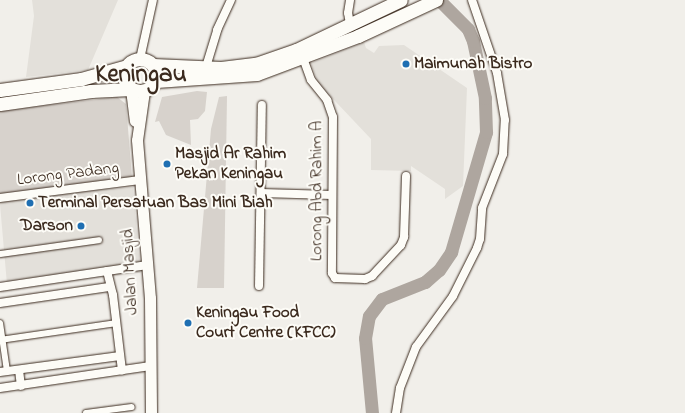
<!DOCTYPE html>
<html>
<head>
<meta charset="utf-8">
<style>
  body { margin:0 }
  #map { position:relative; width:685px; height:413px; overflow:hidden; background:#f1efea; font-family:"Indie Flower",sans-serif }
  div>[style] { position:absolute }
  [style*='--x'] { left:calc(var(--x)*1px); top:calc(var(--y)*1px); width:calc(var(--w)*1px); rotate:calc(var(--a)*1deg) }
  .built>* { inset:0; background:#e3e0da; transform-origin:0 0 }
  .green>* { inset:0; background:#d7d2cc }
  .river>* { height:13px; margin:-6.5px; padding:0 6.5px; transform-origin:6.5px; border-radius:6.5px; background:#aea69f }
  .roads { filter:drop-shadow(0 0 1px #3b2a1e) drop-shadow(0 0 1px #3b2a1e) }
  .pedestrian>* { height:6px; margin:-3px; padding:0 3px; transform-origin:3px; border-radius:3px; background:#fdfcf7 }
  .minor>* { height:8px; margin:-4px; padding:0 4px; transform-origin:4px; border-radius:4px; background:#fdfcf7 }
  .tertiary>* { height:11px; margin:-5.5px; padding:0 5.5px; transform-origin:5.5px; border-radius:5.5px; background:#fdfcf7 }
  .primary>* { height:13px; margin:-6.5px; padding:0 6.5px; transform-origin:6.5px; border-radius:6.5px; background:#fdfcf7 }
  .primary>.ring { margin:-6.5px; padding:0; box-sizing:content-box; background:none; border:13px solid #fdfcf7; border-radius:50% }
  .dots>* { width:11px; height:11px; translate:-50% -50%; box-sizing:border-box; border:2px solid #fdfcf7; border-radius:50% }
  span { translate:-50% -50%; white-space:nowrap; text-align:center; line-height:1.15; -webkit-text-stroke:4px #fdfcf7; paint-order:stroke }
  .poi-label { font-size:17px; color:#3b2a1e; font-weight:700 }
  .left { translate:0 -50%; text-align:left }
  .right { translate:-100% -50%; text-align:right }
  .street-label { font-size:17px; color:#3b2a1e }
  .town-label { font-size:25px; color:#3b2a1e; font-weight:700 }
</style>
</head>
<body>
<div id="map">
  <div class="built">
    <i style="clip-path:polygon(32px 0,118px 0,88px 70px,26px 77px,34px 16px)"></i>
    <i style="clip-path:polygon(364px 42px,366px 48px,374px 53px,379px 46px,404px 45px,467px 88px,463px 186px,445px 199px,445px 189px,411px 166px,411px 171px,371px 170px,371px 139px,318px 83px,311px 63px)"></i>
    <i style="left:133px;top:187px;width:86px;height:134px;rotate:85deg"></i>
  </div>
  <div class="green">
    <i style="clip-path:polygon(197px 91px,207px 92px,205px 111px,198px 119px,190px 120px,191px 145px,166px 135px,159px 121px,155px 122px,162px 97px)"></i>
    <i style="clip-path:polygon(227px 96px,224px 288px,197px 288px,211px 129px,219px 97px)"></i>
    <i style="clip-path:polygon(117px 97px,126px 104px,132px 177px,0 194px,0 111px)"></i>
  </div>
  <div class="river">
    <i style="--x:372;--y:413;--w:75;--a:-95.3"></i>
    <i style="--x:365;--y:338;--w:22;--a:-80"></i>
    <i style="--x:369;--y:316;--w:21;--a:-53"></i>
    <i style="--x:382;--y:299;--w:46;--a:-21.6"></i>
    <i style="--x:425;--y:282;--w:18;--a:-41"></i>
    <i style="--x:439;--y:270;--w:22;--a:-56"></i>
    <i style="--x:451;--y:252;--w:125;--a:-73.7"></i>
    <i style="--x:486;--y:132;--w:34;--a:-92"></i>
    <i style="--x:485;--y:98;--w:58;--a:-101.9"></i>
    <i style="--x:473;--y:41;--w:13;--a:-113"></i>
    <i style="--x:468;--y:29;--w:41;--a:-135"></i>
  </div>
  <div class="roads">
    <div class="pedestrian">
      <i style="--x:0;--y:254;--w:100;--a:-8"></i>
      <i style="--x:0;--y:323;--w:49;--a:81.7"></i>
      <i style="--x:0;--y:340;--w:118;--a:-8.3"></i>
      <i style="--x:86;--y:413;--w:46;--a:-7.4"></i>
    </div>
    <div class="minor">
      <i style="--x:350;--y:24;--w:11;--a:-100"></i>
      <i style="--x:348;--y:13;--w:13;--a:-81"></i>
      <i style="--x:303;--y:58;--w:23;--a:70"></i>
      <i style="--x:311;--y:80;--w:26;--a:51"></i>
      <i style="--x:327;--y:100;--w:18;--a:71"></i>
      <i style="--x:333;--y:117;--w:156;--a:90.4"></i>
      <i style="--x:332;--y:273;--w:6;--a:59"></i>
      <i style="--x:335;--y:278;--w:30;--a:2"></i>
      <i style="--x:365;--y:279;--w:8;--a:-23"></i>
      <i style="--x:372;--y:276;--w:42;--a:-46.9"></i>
      <i style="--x:401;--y:245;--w:9;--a:-69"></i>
      <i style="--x:404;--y:237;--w:61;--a:-88.1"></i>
      <i style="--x:140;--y:59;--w:60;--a:-77.6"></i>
      <i style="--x:206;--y:67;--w:39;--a:-73"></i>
      <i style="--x:217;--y:30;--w:33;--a:-65"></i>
      <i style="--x:261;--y:193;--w:71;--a:1.6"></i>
      <i style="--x:0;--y:198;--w:141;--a:-7.3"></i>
      <i style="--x:107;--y:271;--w:25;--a:76"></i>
      <i style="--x:113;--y:295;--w:76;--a:83.2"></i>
      <i style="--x:259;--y:286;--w:181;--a:-89.1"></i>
      <i style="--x:0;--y:287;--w:149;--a:-8.5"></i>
      <i style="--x:0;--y:303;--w:110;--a:-8.4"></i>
      <i style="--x:19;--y:370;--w:16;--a:83"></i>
      <i style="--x:0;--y:372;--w:121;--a:-7.6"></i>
      <i style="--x:0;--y:388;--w:152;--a:-8.3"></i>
      <i style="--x:396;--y:413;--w:25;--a:-81"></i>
      <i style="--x:400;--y:388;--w:44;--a:-68.7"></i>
      <i style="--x:416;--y:347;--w:63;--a:-54"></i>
      <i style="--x:453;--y:296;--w:54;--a:-63.4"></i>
      <i style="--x:477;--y:248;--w:9;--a:-72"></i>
      <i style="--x:480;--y:239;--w:31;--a:-86"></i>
      <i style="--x:482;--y:208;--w:58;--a:-68.7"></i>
      <i style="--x:503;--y:154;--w:34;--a:-87"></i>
      <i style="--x:505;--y:120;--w:48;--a:-99.7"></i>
      <i style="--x:497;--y:73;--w:77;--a:-108.9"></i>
    </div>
    <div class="tertiary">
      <i style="--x:131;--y:89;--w:32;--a:83"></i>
      <i style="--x:144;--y:91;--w:49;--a:98.1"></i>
      <i style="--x:137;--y:140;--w:159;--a:85.3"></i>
      <i style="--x:150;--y:298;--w:115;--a:89.5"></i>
    </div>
    <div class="primary">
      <i class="ring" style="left:124px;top:59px;width:19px;height:19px"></i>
      <i style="--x:153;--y:65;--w:68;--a:2.5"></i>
      <i style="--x:221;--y:68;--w:35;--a:-7"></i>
      <i style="--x:256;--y:64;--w:42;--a:-19.3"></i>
      <i style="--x:296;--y:50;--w:116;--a:-25.5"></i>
      <i style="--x:156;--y:81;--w:101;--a:-4"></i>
      <i style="--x:257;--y:74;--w:108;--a:-20.6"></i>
      <i style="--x:358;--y:36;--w:86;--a:-24.8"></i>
      <i style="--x:0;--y:90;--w:82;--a:-7.7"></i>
      <i style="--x:81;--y:79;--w:48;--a:-15.8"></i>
      <i style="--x:0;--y:104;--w:92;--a:-8.1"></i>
      <i style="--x:91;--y:91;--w:40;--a:-2.9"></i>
    </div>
  </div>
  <div class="dots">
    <i style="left:406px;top:64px;background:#1f6fb2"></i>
    <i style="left:167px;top:164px;background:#1f6fb2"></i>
    <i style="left:30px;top:203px;background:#1f6fb2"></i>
    <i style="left:81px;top:226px;background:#1f6fb2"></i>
    <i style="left:188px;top:323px;background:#1f6fb2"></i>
  </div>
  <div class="poi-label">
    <span class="left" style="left:414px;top:64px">Maimunah Bistro</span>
    <span class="left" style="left:175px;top:164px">Masjid Ar Rahim<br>Pekan Keningau</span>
    <span class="left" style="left:38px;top:203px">Terminal Persatuan Bas Mini Biah</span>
    <span class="right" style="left:73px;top:226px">Darson</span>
    <span class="left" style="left:196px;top:323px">Keningau Food<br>Court Centre (KFCC)</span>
  </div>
  <div class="street-label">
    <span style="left:68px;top:174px;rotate:-7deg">Lorong Padang</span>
    <span style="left:317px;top:191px;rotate:-90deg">Lorong Abd Rahim A</span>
    <span style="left:130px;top:272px;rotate:-93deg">Jalan Masjid</span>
  </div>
  <div class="town-label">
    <span style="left:141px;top:75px">Keningau</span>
  </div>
</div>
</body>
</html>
